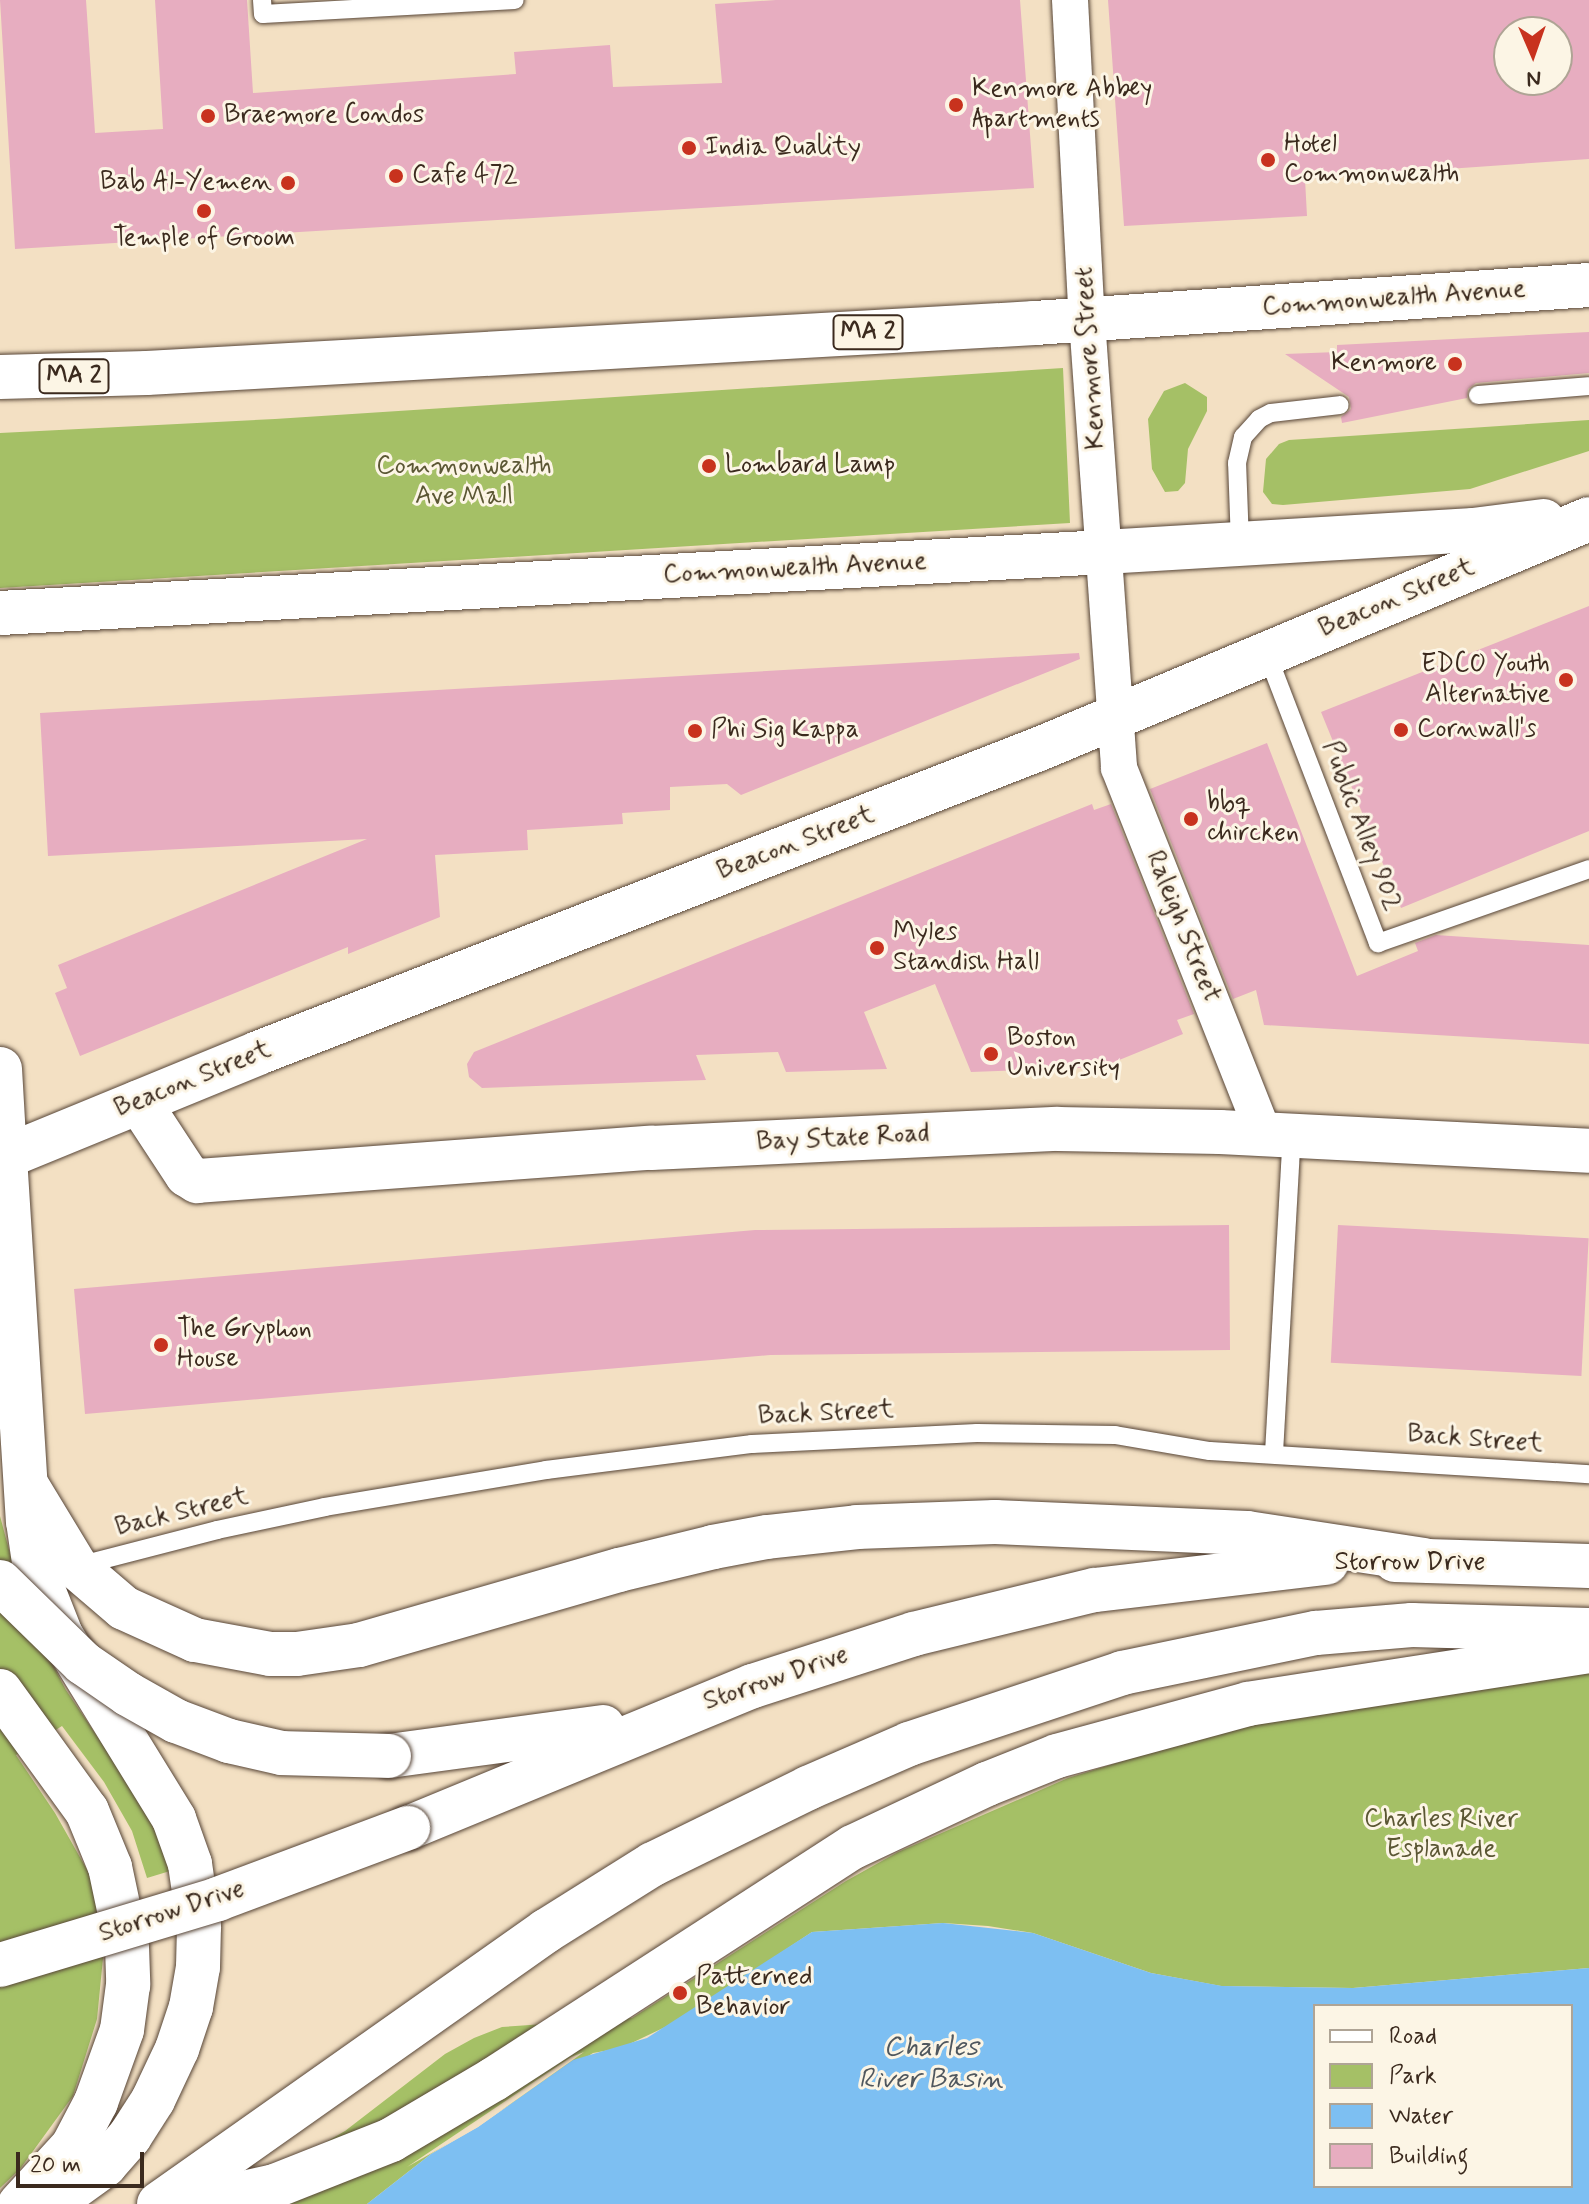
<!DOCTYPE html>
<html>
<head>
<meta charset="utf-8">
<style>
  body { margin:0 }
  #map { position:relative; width:1589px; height:2204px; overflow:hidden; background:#f3e0c3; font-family:Mynerve,sans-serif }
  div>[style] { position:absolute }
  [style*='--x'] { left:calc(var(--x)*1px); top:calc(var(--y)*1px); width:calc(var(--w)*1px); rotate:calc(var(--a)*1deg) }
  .green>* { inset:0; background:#a5c066 }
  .water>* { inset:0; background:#7dbff2 }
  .pier>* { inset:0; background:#f3e0c3 }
  .building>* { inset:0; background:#e7adc0; transform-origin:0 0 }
  .roads { filter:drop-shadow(0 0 2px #574537) drop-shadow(0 0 2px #574537) }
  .lane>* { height:18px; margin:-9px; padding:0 9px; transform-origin:9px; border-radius:9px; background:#fff }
  .street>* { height:36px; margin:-18px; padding:0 18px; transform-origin:18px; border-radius:18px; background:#fff }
  .secondary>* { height:44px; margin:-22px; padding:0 22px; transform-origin:22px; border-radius:22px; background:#fff }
  .primary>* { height:44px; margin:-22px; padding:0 22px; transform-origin:22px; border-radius:22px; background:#fff }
  .highway>* { height:44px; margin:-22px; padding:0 22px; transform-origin:22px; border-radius:22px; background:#fff }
  .bridges { filter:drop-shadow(0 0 2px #574537) drop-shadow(0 0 2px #574537) }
  .highway-bridge>* { height:44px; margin:-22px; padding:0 22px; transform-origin:22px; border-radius:22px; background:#fff }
  .dots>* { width:22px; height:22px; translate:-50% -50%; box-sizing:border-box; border:4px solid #fcf5e5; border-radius:50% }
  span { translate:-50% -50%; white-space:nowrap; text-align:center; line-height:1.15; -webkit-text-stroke:6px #fcf5e5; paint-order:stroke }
  .shield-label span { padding:2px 6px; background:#fcf5e5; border:2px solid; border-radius:6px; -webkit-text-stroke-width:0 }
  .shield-label { font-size:24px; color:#3b2a1e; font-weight:700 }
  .poi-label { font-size:26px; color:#3b2a1e }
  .left { translate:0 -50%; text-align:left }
  .right { translate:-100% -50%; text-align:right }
  .street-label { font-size:26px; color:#3b2a1e }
  .park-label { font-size:26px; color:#5b5734 }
  .water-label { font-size:28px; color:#4f575e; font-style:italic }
  .legend { position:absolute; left:1313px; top:2004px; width:260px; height:184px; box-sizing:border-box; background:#fcf5e5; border:2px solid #afa495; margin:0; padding:10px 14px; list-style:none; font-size:24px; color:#3b2a1e }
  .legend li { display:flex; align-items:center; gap:16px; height:40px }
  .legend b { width:40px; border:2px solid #afa495 }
  .north { position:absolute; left:1493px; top:16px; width:80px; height:80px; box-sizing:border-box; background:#fcf5e5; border:2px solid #afa495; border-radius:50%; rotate:178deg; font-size:22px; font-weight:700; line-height:32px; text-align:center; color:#3b2a1e }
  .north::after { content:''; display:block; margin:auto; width:28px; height:36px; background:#c8321e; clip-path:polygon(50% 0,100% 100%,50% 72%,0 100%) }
  .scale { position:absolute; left:16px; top:2152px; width:128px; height:36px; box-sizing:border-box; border:4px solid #3b2a1e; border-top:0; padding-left:10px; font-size:24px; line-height:28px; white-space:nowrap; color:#3b2a1e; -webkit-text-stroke:6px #fcf5e5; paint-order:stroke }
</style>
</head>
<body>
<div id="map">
  <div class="green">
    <i style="clip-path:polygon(1063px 368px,1070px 523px,0 588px,0 433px,275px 419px)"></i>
    <i style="clip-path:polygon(1185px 383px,1207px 397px,1207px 411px,1188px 449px,1185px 483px,1178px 491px,1165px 492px,1152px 469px,1148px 419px,1164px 391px)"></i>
    <i style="clip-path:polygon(1589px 420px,1589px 451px,1470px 489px,1283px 505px,1272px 504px,1263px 492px,1266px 459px,1279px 444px,1289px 440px)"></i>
    <i style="clip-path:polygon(0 1516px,20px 1591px,40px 1641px,66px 1690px,130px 1785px,158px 1836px,170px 1871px,147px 1878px,132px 1831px,104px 1782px,62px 1726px,16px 1755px,55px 1813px,90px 1875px,104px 1948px,97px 2019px,73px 2096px,20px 2169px,0 2188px)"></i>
    <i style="clip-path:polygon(1589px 1672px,1589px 1968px,1353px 1988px,1221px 1986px,1151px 1973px,1033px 1933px,988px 1926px,943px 1923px,812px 1932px,680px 2020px,621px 2048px,593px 2053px,431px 2154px,367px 2204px,219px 2204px,345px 2131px,445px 2054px,474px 2038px,502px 2027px,632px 2018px,846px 1881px,898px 1852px,1068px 1778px,1197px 1738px,1318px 1708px)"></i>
  </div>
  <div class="water">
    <i style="clip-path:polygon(evenodd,943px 1923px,1033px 1933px,1151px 1973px,1222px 1986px,1353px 1988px,1589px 1968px,1589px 2204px,367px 2204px,431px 2154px,478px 2127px,573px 2060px,647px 2038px,812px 1932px,943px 1923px,1315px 2006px,1571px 2006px,1571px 2186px,1315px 2186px,1315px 2006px)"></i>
  </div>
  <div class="pier">
    <i style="clip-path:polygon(584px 2052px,478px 2127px,407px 2167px,571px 2057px)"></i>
  </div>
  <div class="building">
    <i style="clip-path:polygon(0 0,86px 0,95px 133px,163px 129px,155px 0,247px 0,253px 93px,516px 74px,514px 52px,610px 45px,613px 87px,722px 83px,715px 4px,776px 0,1020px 0,1034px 188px,15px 249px)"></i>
    <i style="clip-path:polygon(evenodd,1108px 0,1589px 0,1589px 159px,1305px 179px,1307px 216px,1124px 226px,1108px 0,1509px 32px,1557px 32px,1557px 80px,1509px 80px,1509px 32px)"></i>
    <i style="clip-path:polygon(1589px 332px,1589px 373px,1476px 383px,1468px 389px,1467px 398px,1342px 423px,1341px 417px,1351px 409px,1349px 397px,1285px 354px,1337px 352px,1337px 345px)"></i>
    <i style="clip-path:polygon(1589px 606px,1589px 831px,1401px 908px,1321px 712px)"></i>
    <i style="clip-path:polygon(1079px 653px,1080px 659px,741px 795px,727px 784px,670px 787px,670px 810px,622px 813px,623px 824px,527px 830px,528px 850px,435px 855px,440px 917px,348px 954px,348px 947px,80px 1056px,55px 993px,67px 988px,58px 965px,367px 839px,48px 856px,40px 713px)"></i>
    <i style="clip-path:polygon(1267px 743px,1357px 976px,1418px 951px,1415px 943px,1436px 935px,1589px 945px,1589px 1044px,1264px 1025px,1256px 990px,1233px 999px,1150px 789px)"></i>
    <i style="clip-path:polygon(1092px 804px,1094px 810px,1111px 804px,1194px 1014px,1177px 1020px,1183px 1034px,1102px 1067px,971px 1072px,935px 984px,864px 1012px,887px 1069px,786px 1072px,778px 1052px,696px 1055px,706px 1080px,482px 1088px,469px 1077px,467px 1064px,474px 1052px)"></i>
    <i style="clip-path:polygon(1229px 1225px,1230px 1350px,770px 1355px,85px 1414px,74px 1289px,755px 1230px)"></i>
    <i style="left:1338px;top:1225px;width:251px;height:138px;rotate:3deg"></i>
  </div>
  <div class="roads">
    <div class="lane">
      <i style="--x:262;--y:0;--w:14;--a:86"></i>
      <i style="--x:263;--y:14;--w:252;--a:-3.2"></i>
      <i style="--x:1478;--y:395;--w:111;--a:-4.6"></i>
      <i style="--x:1240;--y:543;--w:80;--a:-92.1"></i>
      <i style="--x:1237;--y:463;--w:27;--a:-77"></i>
      <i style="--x:1243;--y:437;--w:24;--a:-48"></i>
      <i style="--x:1259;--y:419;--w:13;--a:-27"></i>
      <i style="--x:1271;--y:413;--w:69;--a:-6.6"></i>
      <i style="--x:1267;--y:654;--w:310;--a:69"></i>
      <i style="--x:1378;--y:943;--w:224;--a:-19.3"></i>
      <i style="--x:1274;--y:1453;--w:319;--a:-86.8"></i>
      <i style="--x:78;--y:1566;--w:144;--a:-14.5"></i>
      <i style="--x:217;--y:1530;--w:110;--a:-12"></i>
      <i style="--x:325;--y:1507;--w:224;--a:-9.5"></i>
      <i style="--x:546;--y:1470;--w:208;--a:-7.2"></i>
      <i style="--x:752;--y:1444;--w:225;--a:-2.8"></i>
      <i style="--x:977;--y:1433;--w:138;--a:0.8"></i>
      <i style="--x:1115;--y:1435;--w:96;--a:9.6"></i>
      <i style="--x:1210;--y:1451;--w:380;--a:3.5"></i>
    </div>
    <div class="street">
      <i style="--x:1070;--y:0;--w:320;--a:87"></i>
      <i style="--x:1087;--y:320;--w:449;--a:85.9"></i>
      <i style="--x:1119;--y:768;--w:394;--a:68.4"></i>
    </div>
    <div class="secondary">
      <i style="--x:139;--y:1102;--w:87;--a:56.7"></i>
      <i style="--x:187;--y:1175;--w:12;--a:31"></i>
      <i style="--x:197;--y:1181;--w:455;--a:-4.2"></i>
      <i style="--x:651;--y:1148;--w:407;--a:-2.7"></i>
      <i style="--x:1058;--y:1129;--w:162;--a:1.1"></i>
      <i style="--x:1220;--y:1132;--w:369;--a:2.9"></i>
    </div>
    <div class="primary">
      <i style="--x:0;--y:377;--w:147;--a:-1.6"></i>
      <i style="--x:147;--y:373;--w:889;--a:-3.22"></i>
      <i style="--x:1035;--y:323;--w:555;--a:-3.92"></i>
      <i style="--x:0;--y:613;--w:1106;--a:-3.16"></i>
      <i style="--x:1104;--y:552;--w:370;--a:-3.4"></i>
      <i style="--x:1473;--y:530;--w:71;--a:-7.3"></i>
      <i style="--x:0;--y:1069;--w:88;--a:86.7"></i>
      <i style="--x:0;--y:1159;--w:279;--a:-22.3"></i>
      <i style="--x:258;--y:1053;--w:838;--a:-21.27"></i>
      <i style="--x:1039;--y:749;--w:596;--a:-22.69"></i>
    </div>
    <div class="highway">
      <i style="--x:5;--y:1157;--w:365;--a:86.4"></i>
      <i style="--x:28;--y:1521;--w:49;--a:81.7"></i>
      <i style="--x:35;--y:1569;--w:71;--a:68.5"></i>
      <i style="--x:61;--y:1635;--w:216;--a:58.4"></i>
      <i style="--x:174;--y:1819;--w:48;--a:70.4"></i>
      <i style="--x:190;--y:1864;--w:63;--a:81.7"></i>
      <i style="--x:199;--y:1926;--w:41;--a:91.4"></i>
      <i style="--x:198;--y:1967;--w:41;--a:99.9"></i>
      <i style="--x:191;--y:2007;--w:44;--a:108.4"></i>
      <i style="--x:177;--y:2049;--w:56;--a:115.2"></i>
      <i style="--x:153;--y:2100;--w:43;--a:122.6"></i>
      <i style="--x:130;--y:2136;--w:38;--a:131"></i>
      <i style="--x:105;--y:2165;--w:67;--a:144.2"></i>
      <i style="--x:27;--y:1486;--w:95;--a:58.8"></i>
      <i style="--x:76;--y:1567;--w:63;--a:40.5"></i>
      <i style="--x:124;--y:1608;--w:78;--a:24.3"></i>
      <i style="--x:195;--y:1640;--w:76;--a:10.6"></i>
      <i style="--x:270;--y:1654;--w:27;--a:0"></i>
      <i style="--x:297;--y:1654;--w:63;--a:-8.3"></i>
      <i style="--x:359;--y:1645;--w:271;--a:-16.1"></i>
      <i style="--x:619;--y:1570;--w:97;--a:-13.7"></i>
      <i style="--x:713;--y:1547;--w:55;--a:-10.5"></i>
      <i style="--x:767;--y:1537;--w:91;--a:-6.3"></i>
      <i style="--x:857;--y:1527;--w:138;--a:-2.1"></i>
      <i style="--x:995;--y:1522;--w:252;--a:2.5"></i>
      <i style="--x:1247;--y:1533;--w:179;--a:8.7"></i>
      <i style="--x:1395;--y:1560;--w:194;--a:1.8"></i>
      <i style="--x:0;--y:1691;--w:148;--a:54.1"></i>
      <i style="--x:87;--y:1811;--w:61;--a:67.7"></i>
      <i style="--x:110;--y:1867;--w:82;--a:78"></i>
      <i style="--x:127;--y:1947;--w:38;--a:88"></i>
      <i style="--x:128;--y:1985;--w:45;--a:97.6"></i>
      <i style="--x:122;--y:2030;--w:77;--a:109.9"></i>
      <i style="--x:96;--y:2102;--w:50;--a:117.6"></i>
      <i style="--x:73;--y:2146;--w:79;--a:132.4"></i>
      <i style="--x:389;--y:1756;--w:216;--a:-7.7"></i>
      <i style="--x:408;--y:1828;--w:373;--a:-22.4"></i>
      <i style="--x:753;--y:1686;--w:169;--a:-17.9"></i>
      <i style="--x:914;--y:1634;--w:186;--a:-13.7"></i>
      <i style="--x:1095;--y:1590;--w:233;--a:-6.7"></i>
      <i style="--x:159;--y:2204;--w:474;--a:-35.2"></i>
      <i style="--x:546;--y:1931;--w:126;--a:-32.1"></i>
      <i style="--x:653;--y:1864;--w:173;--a:-26.1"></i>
      <i style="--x:808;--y:1788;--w:110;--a:-23.5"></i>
      <i style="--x:909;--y:1744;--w:225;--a:-18.4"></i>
      <i style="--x:1122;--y:1673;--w:198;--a:-11.7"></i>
      <i style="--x:1316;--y:1633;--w:96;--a:-4.8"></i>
      <i style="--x:1412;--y:1625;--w:177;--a:1.6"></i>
      <i style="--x:194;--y:2204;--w:83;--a:-12.5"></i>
      <i style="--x:275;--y:2186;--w:125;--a:-21.6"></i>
      <i style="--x:391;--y:2140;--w:120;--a:-30.6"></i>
      <i style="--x:494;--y:2079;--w:427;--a:-32.9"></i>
      <i style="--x:853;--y:1847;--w:148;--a:-25.2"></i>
      <i style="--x:987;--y:1784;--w:75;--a:-21.8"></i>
      <i style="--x:1057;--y:1756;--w:198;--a:-15.2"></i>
      <i style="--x:1248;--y:1704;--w:345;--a:-8.8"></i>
    </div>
  </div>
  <div class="bridges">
    <div class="highway-bridge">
      <i style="--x:0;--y:1582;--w:116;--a:44.3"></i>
      <i style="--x:83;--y:1663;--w:55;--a:34.6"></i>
      <i style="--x:128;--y:1694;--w:55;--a:29.4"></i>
      <i style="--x:176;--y:1721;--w:57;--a:20.7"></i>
      <i style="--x:229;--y:1741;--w:54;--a:12.8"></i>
      <i style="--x:282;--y:1753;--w:107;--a:1.6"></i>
      <i style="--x:0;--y:1965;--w:228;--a:-16.8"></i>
      <i style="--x:218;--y:1899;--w:203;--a:-20.5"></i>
    </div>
  </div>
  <div class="dots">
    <i style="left:956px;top:105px;background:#c8321e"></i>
    <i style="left:208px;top:116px;background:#c8321e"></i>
    <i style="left:689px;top:148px;background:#c8321e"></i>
    <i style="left:1268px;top:160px;background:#c8321e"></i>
    <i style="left:396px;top:176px;background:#c8321e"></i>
    <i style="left:288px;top:183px;background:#c8321e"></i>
    <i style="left:204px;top:211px;background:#c8321e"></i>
    <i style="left:1455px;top:364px;background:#c8321e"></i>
    <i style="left:709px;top:466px;background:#c8321e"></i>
    <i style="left:1566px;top:680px;background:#c8321e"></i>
    <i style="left:1401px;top:730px;background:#c8321e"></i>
    <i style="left:695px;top:731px;background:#c8321e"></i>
    <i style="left:1191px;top:819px;background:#c8321e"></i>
    <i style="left:877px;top:948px;background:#c8321e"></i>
    <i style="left:991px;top:1054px;background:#c8321e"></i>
    <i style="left:161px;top:1345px;background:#c8321e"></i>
    <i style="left:680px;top:1993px;background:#c8321e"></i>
  </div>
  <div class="shield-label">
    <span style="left:868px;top:332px">MA 2</span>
    <span style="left:74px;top:376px">MA 2</span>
  </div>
  <div class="poi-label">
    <span class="left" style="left:972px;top:105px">Kenmore Abbey<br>Apartments</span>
    <span class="left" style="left:224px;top:116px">Braemore Condos</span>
    <span class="left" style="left:1284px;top:160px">Hotel<br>Commonwealth</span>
    <span class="left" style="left:705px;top:148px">India Quality</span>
    <span class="left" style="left:412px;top:176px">Cafe 472</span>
    <span class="right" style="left:272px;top:183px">Bab Al-Yemen</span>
    <span style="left:204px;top:239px">Temple of Groom</span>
    <span class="right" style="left:1437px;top:364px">Kenmore</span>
    <span class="left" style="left:725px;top:466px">Lombard Lamp</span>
    <span class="right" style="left:1550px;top:680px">EDCO Youth<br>Alternative</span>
    <span class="left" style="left:1417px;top:730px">Cornwall's</span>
    <span class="left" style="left:711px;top:731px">Phi Sig Kappa</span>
    <span class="left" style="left:1207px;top:819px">bbq<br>chircken</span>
    <span class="left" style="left:893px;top:948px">Myles<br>Standish Hall</span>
    <span class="left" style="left:1007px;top:1054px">Boston<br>University</span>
    <span class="left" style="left:177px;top:1345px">The Gryphon<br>House</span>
    <span class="left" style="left:696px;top:1993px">Patterned<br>Behavior</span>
  </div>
  <div class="street-label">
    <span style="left:1394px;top:299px;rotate:-4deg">Commonwealth Avenue</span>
    <span style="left:1091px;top:358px;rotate:-94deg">Kenmore Street</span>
    <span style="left:795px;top:569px;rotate:-3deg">Commonwealth Avenue</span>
    <span style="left:1397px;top:599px;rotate:-23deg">Beacon Street</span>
    <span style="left:1361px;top:826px;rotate:69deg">Public Alley 902</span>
    <span style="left:796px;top:844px;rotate:-21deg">Beacon Street</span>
    <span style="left:1182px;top:927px;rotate:68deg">Raleigh Street</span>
    <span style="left:193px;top:1080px;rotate:-22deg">Beacon Street</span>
    <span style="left:843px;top:1139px;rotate:-3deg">Bay State Road</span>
    <span style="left:826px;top:1414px;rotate:-3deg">Back Street</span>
    <span style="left:1475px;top:1440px;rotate:4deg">Back Street</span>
    <span style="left:182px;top:1513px;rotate:-14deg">Back Street</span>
    <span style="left:1410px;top:1563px">Storrow Drive</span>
    <span style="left:776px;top:1679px;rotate:-19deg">Storrow Drive</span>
    <span style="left:172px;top:1912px;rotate:-18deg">Storrow Drive</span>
  </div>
  <div class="park-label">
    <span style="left:464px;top:482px">Commonwealth<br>Ave Mall</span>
    <span style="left:1441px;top:1835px">Charles River<br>Esplanade</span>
  </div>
  <div class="water-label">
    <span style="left:931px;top:2064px">Charles<br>River Basin</span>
  </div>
  <ul class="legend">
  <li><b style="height:10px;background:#fff"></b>Road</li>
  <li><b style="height:22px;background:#a5c066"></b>Park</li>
  <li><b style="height:22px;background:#7dbff2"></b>Water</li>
  <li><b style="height:22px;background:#e7adc0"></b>Building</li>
  </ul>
  <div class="north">N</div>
  <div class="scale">20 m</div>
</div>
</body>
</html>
